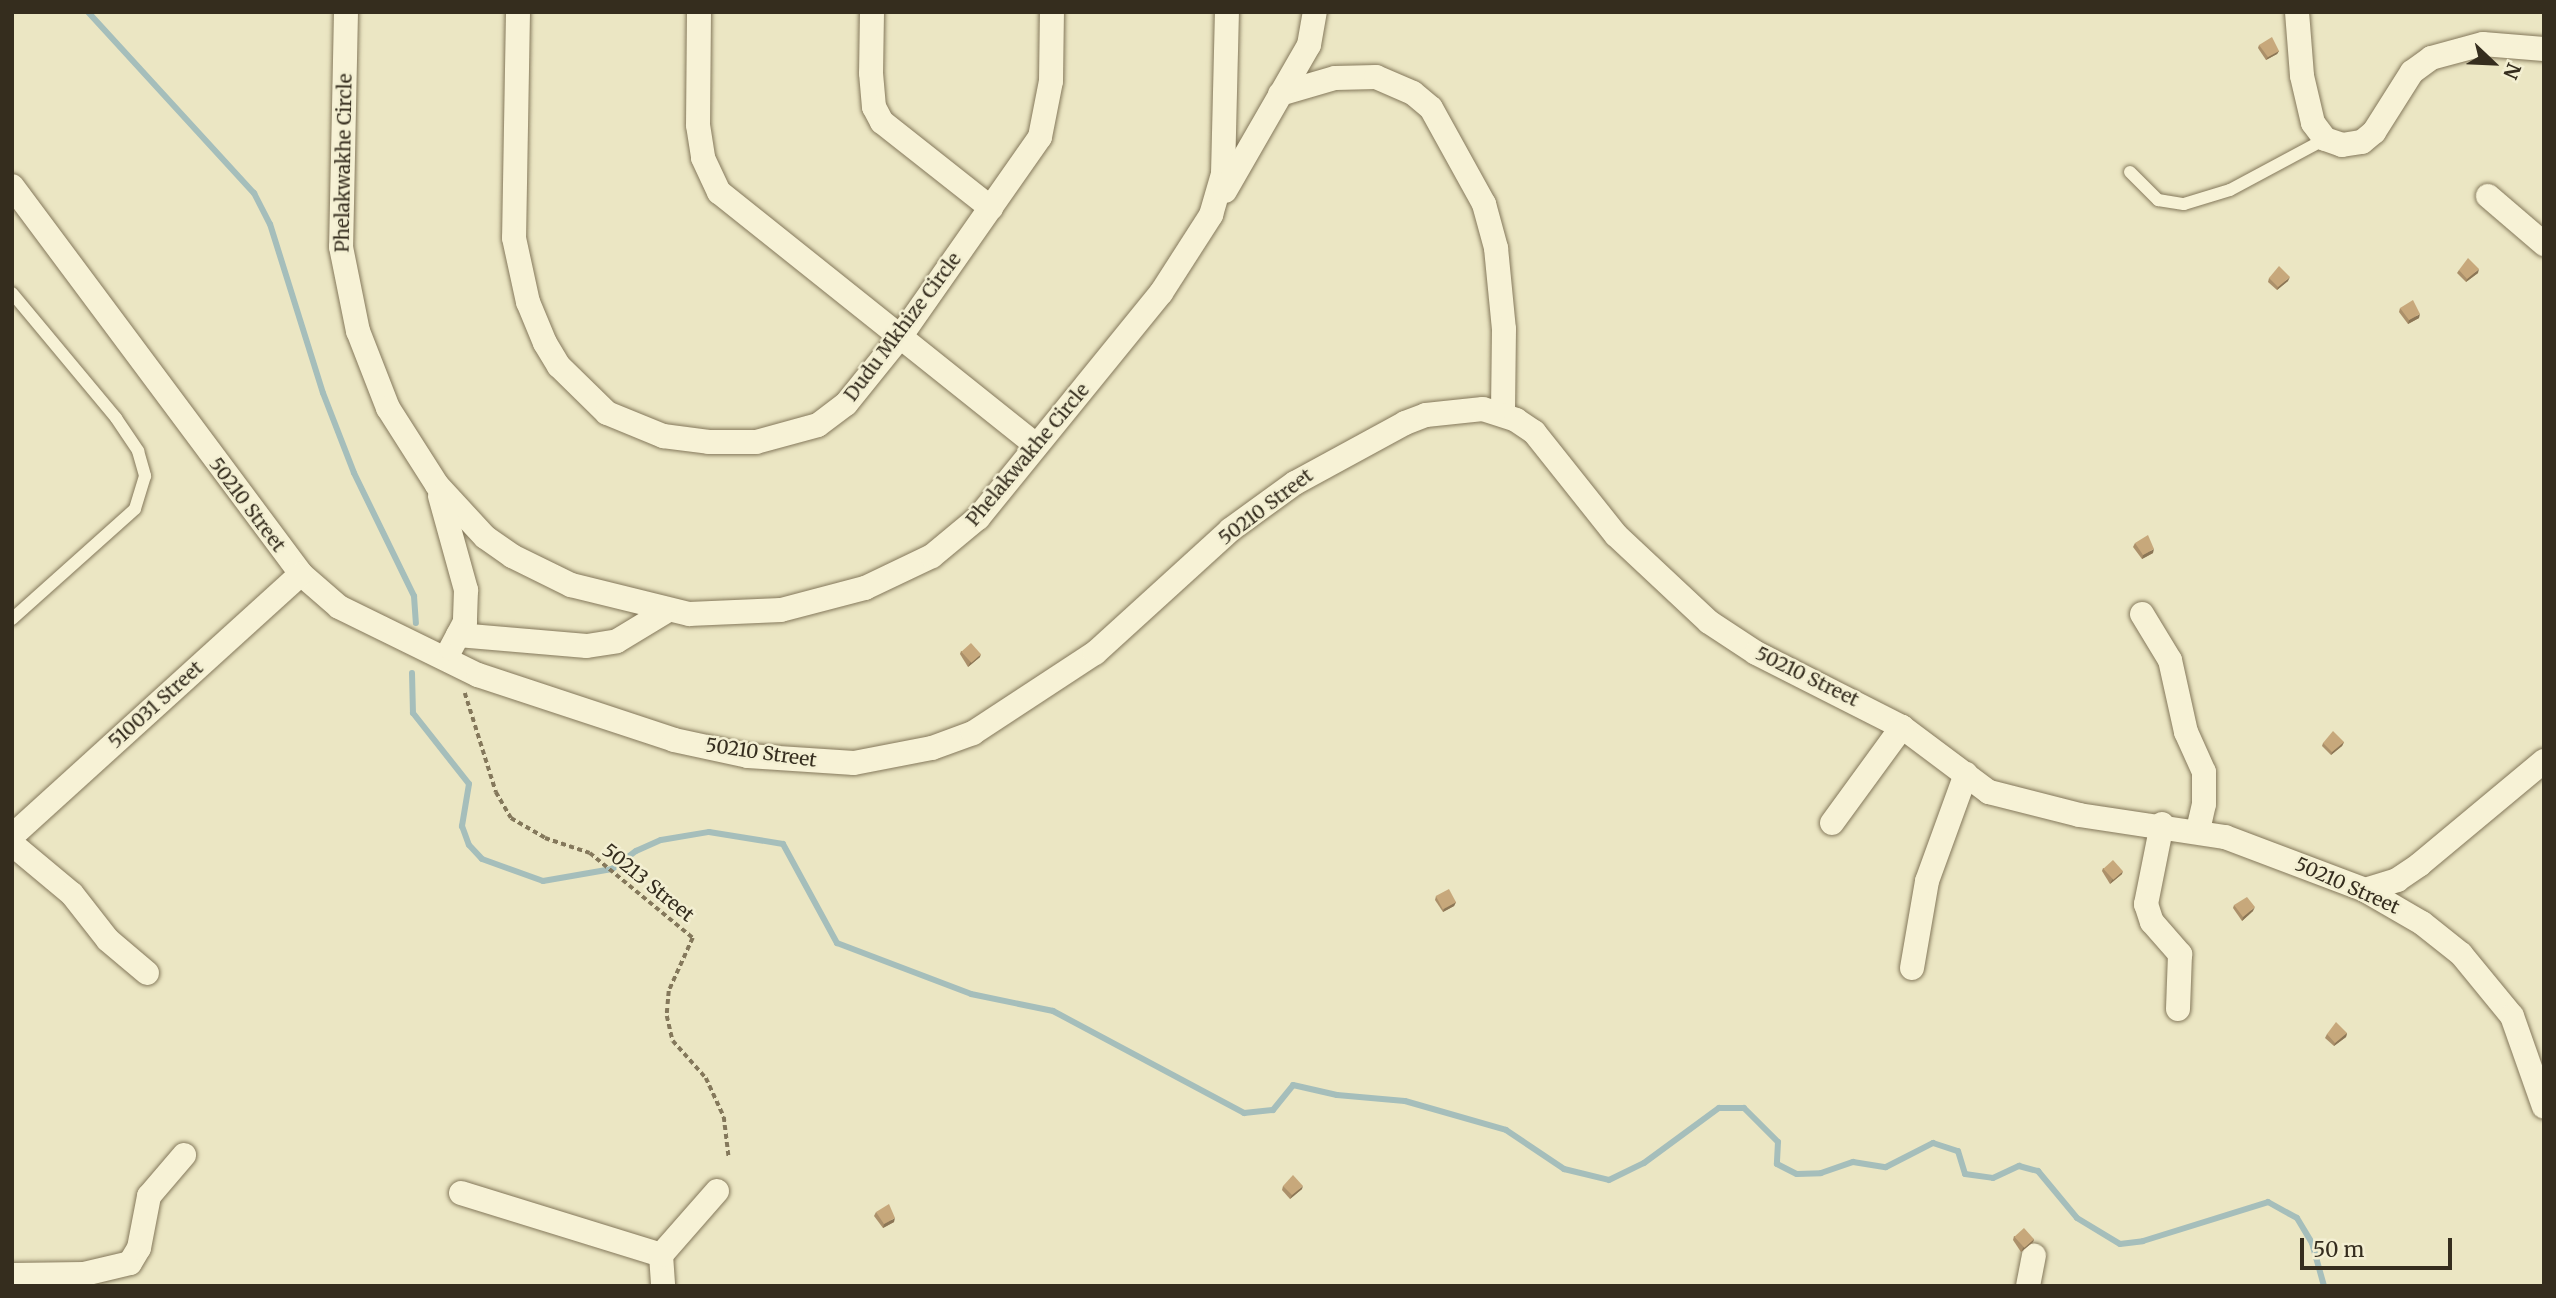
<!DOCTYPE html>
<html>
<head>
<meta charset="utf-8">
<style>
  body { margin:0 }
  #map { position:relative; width:2556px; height:1298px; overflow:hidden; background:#ebe6c3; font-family:Merriweather,serif }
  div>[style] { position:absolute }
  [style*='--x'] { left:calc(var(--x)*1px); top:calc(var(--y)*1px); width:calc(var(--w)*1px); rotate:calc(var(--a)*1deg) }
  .stream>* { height:6px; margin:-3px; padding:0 3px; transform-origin:3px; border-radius:3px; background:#a5bebb }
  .path>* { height:3.5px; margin-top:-1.75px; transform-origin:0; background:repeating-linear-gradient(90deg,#84785b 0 5px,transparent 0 8.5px) }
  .roads { filter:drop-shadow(0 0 2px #84785b) drop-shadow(0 0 2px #84785b) }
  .service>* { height:12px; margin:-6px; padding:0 6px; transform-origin:6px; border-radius:6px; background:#f7f2d6 }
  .minor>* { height:24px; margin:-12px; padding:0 12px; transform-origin:12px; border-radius:12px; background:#f7f2d6 }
  .wall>* { inset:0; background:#ab906a }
  .shaded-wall>* { inset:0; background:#8b7656 }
  .building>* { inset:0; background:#c7a87b; transform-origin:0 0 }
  span { translate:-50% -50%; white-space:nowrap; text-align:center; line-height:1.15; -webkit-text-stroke:5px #f3efd2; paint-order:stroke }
  .street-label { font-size:19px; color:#352d1e }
  .frame { position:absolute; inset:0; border:14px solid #352d1e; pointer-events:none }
  .north { position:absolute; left:2458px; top:28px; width:70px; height:70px; -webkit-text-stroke:5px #f3efd2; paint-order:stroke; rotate:113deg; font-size:19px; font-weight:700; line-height:28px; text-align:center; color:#352d1e }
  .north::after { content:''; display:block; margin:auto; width:24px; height:32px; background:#352d1e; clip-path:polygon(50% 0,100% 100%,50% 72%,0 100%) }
  .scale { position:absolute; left:2300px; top:1238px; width:152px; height:32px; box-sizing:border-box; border:4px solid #352d1e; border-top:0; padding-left:9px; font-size:21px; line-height:24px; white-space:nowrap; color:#352d1e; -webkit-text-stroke:5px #f3efd2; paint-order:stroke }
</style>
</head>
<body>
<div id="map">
  <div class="stream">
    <i style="--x:88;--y:12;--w:246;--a:47.5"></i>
    <i style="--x:254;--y:193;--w:35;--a:63"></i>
    <i style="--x:270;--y:224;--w:177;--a:72.6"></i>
    <i style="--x:323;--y:393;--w:86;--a:68.8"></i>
    <i style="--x:354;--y:473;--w:137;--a:64"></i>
    <i style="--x:414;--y:596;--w:27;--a:86"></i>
    <i style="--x:412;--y:673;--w:40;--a:88.6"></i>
    <i style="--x:413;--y:713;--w:90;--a:51.7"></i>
    <i style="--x:469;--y:784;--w:43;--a:99.5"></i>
    <i style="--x:462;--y:826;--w:20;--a:70"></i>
    <i style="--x:469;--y:845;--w:19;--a:47"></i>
    <i style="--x:482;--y:859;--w:65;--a:19.8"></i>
    <i style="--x:543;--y:881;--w:70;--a:-9.9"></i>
    <i style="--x:612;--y:869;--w:30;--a:-37"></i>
    <i style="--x:636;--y:851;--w:27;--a:-24"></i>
    <i style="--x:661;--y:840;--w:49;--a:-9.5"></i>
    <i style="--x:709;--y:832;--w:75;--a:9.2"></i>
    <i style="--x:783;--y:844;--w:113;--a:61.4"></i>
    <i style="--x:837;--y:943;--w:143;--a:20.8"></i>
    <i style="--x:971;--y:994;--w:84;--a:11.7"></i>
    <i style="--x:1053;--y:1011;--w:217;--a:28.1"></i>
    <i style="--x:1244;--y:1113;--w:29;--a:-6"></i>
    <i style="--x:1273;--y:1110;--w:32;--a:-51"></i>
    <i style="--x:1293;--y:1085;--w:45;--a:12.8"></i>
    <i style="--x:1337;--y:1095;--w:68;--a:5"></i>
    <i style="--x:1405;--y:1101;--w:105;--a:16"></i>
    <i style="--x:1506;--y:1130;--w:70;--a:33.9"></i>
    <i style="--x:1564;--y:1169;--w:46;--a:13.7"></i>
    <i style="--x:1609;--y:1180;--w:39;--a:-26"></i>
    <i style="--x:1644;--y:1163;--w:93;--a:-36.3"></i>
    <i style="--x:1719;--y:1108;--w:25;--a:0"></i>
    <i style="--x:1744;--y:1108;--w:48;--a:45"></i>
    <i style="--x:1778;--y:1142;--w:22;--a:93"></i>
    <i style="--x:1777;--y:1164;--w:22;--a:27"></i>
    <i style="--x:1797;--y:1174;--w:24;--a:-2"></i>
    <i style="--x:1821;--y:1173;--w:34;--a:-19"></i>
    <i style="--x:1853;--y:1162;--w:33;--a:9"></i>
    <i style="--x:1886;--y:1167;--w:53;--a:-27.1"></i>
    <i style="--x:1933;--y:1143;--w:26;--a:18"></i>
    <i style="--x:1958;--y:1151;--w:24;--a:73"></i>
    <i style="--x:1965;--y:1174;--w:28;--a:8"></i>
    <i style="--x:1993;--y:1178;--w:29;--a:-25"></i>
    <i style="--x:2019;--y:1166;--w:20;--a:15"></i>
    <i style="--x:2038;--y:1171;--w:61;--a:50.3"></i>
    <i style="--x:2077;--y:1218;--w:50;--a:31.2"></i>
    <i style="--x:2120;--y:1244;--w:23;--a:-7"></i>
    <i style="--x:2143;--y:1241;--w:131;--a:-17.3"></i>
    <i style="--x:2268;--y:1202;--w:33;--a:29"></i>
    <i style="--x:2297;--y:1218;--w:29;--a:59"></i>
    <i style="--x:2312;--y:1243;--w:45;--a:74.4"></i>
  </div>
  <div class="path">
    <i style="--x:465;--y:693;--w:104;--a:72.6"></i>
    <i style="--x:496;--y:792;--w:30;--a:60"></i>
    <i style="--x:511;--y:818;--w:39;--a:30"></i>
    <i style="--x:545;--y:838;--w:47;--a:18.4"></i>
    <i style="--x:590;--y:853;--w:134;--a:39.5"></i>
    <i style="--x:693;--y:938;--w:58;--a:114.4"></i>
    <i style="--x:669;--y:991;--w:25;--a:95"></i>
    <i style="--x:667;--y:1016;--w:26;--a:77"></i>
    <i style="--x:673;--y:1041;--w:50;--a:48.3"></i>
    <i style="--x:706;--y:1078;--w:43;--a:65.2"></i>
    <i style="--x:724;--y:1117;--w:42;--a:83.2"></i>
  </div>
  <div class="roads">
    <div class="service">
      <i style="--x:2130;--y:172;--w:40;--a:45"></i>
      <i style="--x:2158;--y:200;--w:26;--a:9"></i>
      <i style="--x:2184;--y:204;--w:48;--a:-16.9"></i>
      <i style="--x:2230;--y:190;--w:108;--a:-28.2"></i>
      <i style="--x:12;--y:293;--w:163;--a:50.2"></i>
      <i style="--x:116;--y:418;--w:40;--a:56"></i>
      <i style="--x:138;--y:451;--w:26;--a:74"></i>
      <i style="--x:145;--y:476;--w:34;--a:107"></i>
      <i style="--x:135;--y:509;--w:165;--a:138.2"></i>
    </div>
    <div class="minor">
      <i style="--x:346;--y:12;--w:235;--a:91.2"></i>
      <i style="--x:341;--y:247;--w:86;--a:78.6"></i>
      <i style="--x:358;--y:331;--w:83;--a:68.7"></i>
      <i style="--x:388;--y:408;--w:91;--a:57.5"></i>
      <i style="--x:437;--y:485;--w:71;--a:47.3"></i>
      <i style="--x:485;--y:537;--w:33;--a:35"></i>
      <i style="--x:512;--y:556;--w:66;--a:26.2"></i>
      <i style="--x:571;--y:585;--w:122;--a:13.8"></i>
      <i style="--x:689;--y:614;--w:92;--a:-2.5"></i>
      <i style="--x:781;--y:610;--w:87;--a:-14.7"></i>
      <i style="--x:865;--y:588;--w:74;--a:-25.5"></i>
      <i style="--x:932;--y:556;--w:60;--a:-39.6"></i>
      <i style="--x:978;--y:518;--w:290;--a:-50.9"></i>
      <i style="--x:1161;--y:293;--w:93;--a:-57.3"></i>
      <i style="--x:1211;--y:215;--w:43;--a:-73.7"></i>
      <i style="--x:1223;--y:174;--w:162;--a:-88.6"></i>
      <i style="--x:518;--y:12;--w:226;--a:91"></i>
      <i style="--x:514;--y:238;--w:66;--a:77.7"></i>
      <i style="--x:528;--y:302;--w:44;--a:67.5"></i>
      <i style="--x:545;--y:343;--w:27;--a:59"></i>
      <i style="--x:559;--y:366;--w:67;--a:44.4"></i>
      <i style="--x:607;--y:413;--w:61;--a:22.3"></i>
      <i style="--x:663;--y:436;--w:46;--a:7.4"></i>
      <i style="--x:709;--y:442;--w:47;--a:0"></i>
      <i style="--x:756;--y:442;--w:64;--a:-15.3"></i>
      <i style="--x:818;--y:425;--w:35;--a:-37"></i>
      <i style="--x:846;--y:404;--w:86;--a:-51.1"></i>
      <i style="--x:900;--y:337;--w:244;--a:-55"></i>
      <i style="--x:1040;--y:137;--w:57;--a:-78.9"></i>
      <i style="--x:1051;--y:81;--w:69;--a:-89.2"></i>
      <i style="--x:699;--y:12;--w:113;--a:90.5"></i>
      <i style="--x:698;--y:125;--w:33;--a:81"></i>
      <i style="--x:703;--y:158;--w:38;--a:65"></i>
      <i style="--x:719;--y:192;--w:406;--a:38.6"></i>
      <i style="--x:872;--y:12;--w:61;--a:90.9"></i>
      <i style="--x:871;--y:73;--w:34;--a:85"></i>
      <i style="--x:874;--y:107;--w:17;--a:62"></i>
      <i style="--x:882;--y:122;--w:139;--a:38.3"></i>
      <i style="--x:2297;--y:12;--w:64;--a:85.5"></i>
      <i style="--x:2302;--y:76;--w:48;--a:76.8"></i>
      <i style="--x:2313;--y:123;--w:20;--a:53"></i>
      <i style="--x:2325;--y:139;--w:18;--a:19"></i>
      <i style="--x:2342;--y:145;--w:20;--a:-9"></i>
      <i style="--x:2362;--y:142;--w:16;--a:-40"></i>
      <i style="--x:2374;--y:132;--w:71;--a:-57.7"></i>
      <i style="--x:2412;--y:72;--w:24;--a:-36"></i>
      <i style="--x:2431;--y:58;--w:54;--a:-15.1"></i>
      <i style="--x:2483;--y:44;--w:61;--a:4.7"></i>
      <i style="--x:1280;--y:94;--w:57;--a:-16.2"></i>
      <i style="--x:1335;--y:78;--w:41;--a:-1.4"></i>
      <i style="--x:1376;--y:77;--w:40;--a:23.4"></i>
      <i style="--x:1413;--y:93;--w:23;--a:40"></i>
      <i style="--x:1431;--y:108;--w:110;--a:61.1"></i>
      <i style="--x:1484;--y:204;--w:46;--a:74.7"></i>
      <i style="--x:1496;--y:248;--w:81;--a:84.4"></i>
      <i style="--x:1504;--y:329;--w:86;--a:90.7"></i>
      <i style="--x:12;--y:186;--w:484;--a:53.3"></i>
      <i style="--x:301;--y:574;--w:50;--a:41"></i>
      <i style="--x:339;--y:607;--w:155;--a:26.1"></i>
      <i style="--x:478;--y:675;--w:206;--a:18.3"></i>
      <i style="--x:674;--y:740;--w:76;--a:12.2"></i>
      <i style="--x:748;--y:756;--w:106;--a:3.8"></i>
      <i style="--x:854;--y:763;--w:79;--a:-10.9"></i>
      <i style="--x:932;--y:748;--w:44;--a:-20.1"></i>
      <i style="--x:973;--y:733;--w:146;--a:-33.3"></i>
      <i style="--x:1095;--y:653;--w:183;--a:-42.3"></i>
      <i style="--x:1230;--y:530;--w:80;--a:-35.9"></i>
      <i style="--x:1295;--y:483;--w:125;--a:-28.6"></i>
      <i style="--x:1405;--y:423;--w:22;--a:-21"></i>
      <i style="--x:1426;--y:415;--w:57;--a:-6"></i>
      <i style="--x:1483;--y:409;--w:35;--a:18"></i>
      <i style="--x:1516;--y:420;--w:22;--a:34"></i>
      <i style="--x:1534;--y:432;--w:132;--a:51.5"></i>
      <i style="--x:1616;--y:535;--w:127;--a:43.1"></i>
      <i style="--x:1709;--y:622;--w:56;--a:33.4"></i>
      <i style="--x:1756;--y:653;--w:164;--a:26.9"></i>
      <i style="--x:1902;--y:727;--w:109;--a:36.8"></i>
      <i style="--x:1989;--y:792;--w:93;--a:14.3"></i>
      <i style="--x:2079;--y:815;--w:148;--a:8.6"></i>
      <i style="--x:2225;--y:837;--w:150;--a:20.7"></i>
      <i style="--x:2365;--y:890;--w:66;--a:30.1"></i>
      <i style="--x:2422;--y:923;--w:50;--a:38.5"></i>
      <i style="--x:2461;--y:954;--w:80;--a:50.6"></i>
      <i style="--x:2512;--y:1016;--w:96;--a:70.6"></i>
      <i style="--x:1225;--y:191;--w:168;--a:-60.1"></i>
      <i style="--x:1309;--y:45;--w:34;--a:-80"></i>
      <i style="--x:2488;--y:196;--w:74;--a:40.6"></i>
      <i style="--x:440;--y:496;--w:98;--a:74.5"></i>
      <i style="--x:466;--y:590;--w:32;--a:92"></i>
      <i style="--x:465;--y:622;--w:30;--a:118"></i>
      <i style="--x:2142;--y:614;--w:54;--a:58.7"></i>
      <i style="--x:2170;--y:660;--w:74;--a:77.5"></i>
      <i style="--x:2186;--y:732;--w:44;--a:65.8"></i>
      <i style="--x:2204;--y:772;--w:32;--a:90"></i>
      <i style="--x:2204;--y:804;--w:27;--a:103"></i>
      <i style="--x:458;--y:635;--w:129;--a:4.9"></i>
      <i style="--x:587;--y:646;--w:30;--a:-9"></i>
      <i style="--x:617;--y:641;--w:56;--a:-31.1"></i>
      <i style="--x:1832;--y:823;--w:119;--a:-53.9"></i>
      <i style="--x:2162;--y:824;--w:82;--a:101.3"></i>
      <i style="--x:2146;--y:904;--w:19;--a:72"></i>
      <i style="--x:2152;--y:922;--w:43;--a:48.8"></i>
      <i style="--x:2180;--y:954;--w:55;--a:92.1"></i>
      <i style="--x:12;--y:836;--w:390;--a:-42.2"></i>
      <i style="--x:12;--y:844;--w:78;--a:39.8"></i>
      <i style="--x:72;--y:894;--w:58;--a:52"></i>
      <i style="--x:108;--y:940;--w:51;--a:40.2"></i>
      <i style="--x:2365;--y:890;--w:34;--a:-17"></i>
      <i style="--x:2397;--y:880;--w:27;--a:-34"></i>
      <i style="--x:2419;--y:865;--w:163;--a:-39.8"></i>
      <i style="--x:1912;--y:968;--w:88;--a:-80.2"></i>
      <i style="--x:1927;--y:881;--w:114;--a:-70"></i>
      <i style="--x:461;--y:1193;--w:209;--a:17.2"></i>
      <i style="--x:661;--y:1255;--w:31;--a:86"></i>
      <i style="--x:661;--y:1255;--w:85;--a:-48.8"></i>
      <i style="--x:12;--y:1275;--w:72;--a:-0.8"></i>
      <i style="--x:84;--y:1274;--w:47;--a:-13.4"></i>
      <i style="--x:130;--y:1263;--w:17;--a:-59"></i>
      <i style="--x:139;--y:1248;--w:53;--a:-79.1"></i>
      <i style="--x:149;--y:1196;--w:54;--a:-49.5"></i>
      <i style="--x:2028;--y:1286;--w:31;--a:-79"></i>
    </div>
  </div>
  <div class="wall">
    <i style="clip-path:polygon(2259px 45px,2279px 51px,2277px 54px,2266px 60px,2258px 48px)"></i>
    <i style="clip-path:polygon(2459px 270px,2478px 273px,2466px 282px,2457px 273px)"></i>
    <i style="clip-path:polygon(2269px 278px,2288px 281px,2277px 290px,2268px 282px)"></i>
    <i style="clip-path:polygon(2400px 308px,2419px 318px,2408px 324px,2399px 312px)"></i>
    <i style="clip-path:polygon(2135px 543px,2153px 553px,2142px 559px,2133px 547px)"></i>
    <i style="clip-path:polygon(961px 651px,980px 657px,968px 667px,960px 654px)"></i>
    <i style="clip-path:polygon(2344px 742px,2342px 746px,2331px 755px,2322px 746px,2323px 743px)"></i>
    <i style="clip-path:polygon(2103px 868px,2122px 874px,2110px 884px,2102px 871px)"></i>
    <i style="clip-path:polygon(1436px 896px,1456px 902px,1454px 906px,1443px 912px,1435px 900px)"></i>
    <i style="clip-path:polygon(2234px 905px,2253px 911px,2242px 921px,2233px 908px)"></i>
    <i style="clip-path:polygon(2347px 1033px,2346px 1037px,2334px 1046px,2325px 1038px,2327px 1034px)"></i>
    <i style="clip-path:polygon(1283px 1186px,1302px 1189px,1290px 1199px,1282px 1190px)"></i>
    <i style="clip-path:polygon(876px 1212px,894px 1222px,883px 1228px,874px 1216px)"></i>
    <i style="clip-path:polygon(2014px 1236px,2034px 1239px,2033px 1242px,2021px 1252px,2013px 1240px)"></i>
  </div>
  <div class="shaded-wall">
    <i style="clip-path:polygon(2279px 51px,2277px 54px,2266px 60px,2268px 57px)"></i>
    <i style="clip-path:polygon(2479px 269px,2478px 273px,2466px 282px,2467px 279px)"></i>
    <i style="clip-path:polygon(2290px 277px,2288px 281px,2277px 290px,2278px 287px)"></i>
    <i style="clip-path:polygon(2420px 314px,2419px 318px,2408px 324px,2409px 320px)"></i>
    <i style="clip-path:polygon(2154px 549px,2153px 553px,2142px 559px,2143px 555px)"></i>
    <i style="clip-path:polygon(981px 654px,980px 657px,968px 667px,970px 663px)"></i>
    <i style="clip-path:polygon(2344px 742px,2342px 746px,2331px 755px,2332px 752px)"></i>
    <i style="clip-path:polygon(2123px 871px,2122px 874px,2110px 884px,2112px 880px)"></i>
    <i style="clip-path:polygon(1456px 902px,1454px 906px,1443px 912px,1444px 909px)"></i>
    <i style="clip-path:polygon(2255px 907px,2253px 911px,2242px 921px,2243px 917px)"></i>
    <i style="clip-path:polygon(2347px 1033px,2346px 1037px,2334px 1046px,2335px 1043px)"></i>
    <i style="clip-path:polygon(1303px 1186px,1302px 1189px,1290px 1199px,1292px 1195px)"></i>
    <i style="clip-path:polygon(895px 1218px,894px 1222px,883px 1228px,884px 1224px)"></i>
    <i style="clip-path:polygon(2034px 1239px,2033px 1242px,2021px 1252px,2023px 1248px)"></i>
  </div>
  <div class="building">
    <i style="clip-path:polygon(2272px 37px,2279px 51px,2268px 57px,2259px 45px)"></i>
    <i style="clip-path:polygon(2468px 258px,2479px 269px,2467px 279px,2459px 270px)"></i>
    <i style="clip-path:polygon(2279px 266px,2290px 277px,2278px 287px,2269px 278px)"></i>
    <i style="clip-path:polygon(2413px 300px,2420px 314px,2409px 320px,2400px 308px)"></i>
    <i style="clip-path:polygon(2148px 535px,2154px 549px,2143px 555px,2135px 543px)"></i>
    <i style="left:971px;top:643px;width:15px;height:13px;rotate:48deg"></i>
    <i style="clip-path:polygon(2333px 731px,2344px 742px,2332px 752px,2323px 743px)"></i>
    <i style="left:2113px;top:860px;width:15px;height:13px;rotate:48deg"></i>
    <i style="left:1449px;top:889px;width:15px;height:15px;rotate:62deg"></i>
    <i style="clip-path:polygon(2247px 897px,2255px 907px,2243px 917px,2234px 905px)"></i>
    <i style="clip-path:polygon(2336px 1022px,2347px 1033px,2335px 1043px,2327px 1034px)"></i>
    <i style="clip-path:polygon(1293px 1175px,1303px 1186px,1292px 1195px,1283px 1186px)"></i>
    <i style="clip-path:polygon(889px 1204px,895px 1218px,884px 1224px,876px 1212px)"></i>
    <i style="left:2024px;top:1228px;width:15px;height:13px;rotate:48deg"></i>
  </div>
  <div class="street-label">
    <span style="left:344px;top:163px;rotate:-89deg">Phelakwakhe Circle</span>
    <span style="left:903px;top:327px;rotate:-53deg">Dudu Mkhize Circle</span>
    <span style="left:1028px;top:455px;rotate:-50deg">Phelakwakhe Circle</span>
    <span style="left:247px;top:505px;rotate:53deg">50210 Street</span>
    <span style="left:1266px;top:507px;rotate:-37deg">50210 Street</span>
    <span style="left:1807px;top:677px;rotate:26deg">50210 Street</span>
    <span style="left:156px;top:705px;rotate:-42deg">510031 Street</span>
    <span style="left:761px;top:753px;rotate:8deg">50210 Street</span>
    <span style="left:648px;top:883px;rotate:39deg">50213 Street</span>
    <span style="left:2347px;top:886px;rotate:24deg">50210 Street</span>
  </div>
  <div class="frame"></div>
  <div class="north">N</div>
  <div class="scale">50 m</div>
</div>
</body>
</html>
